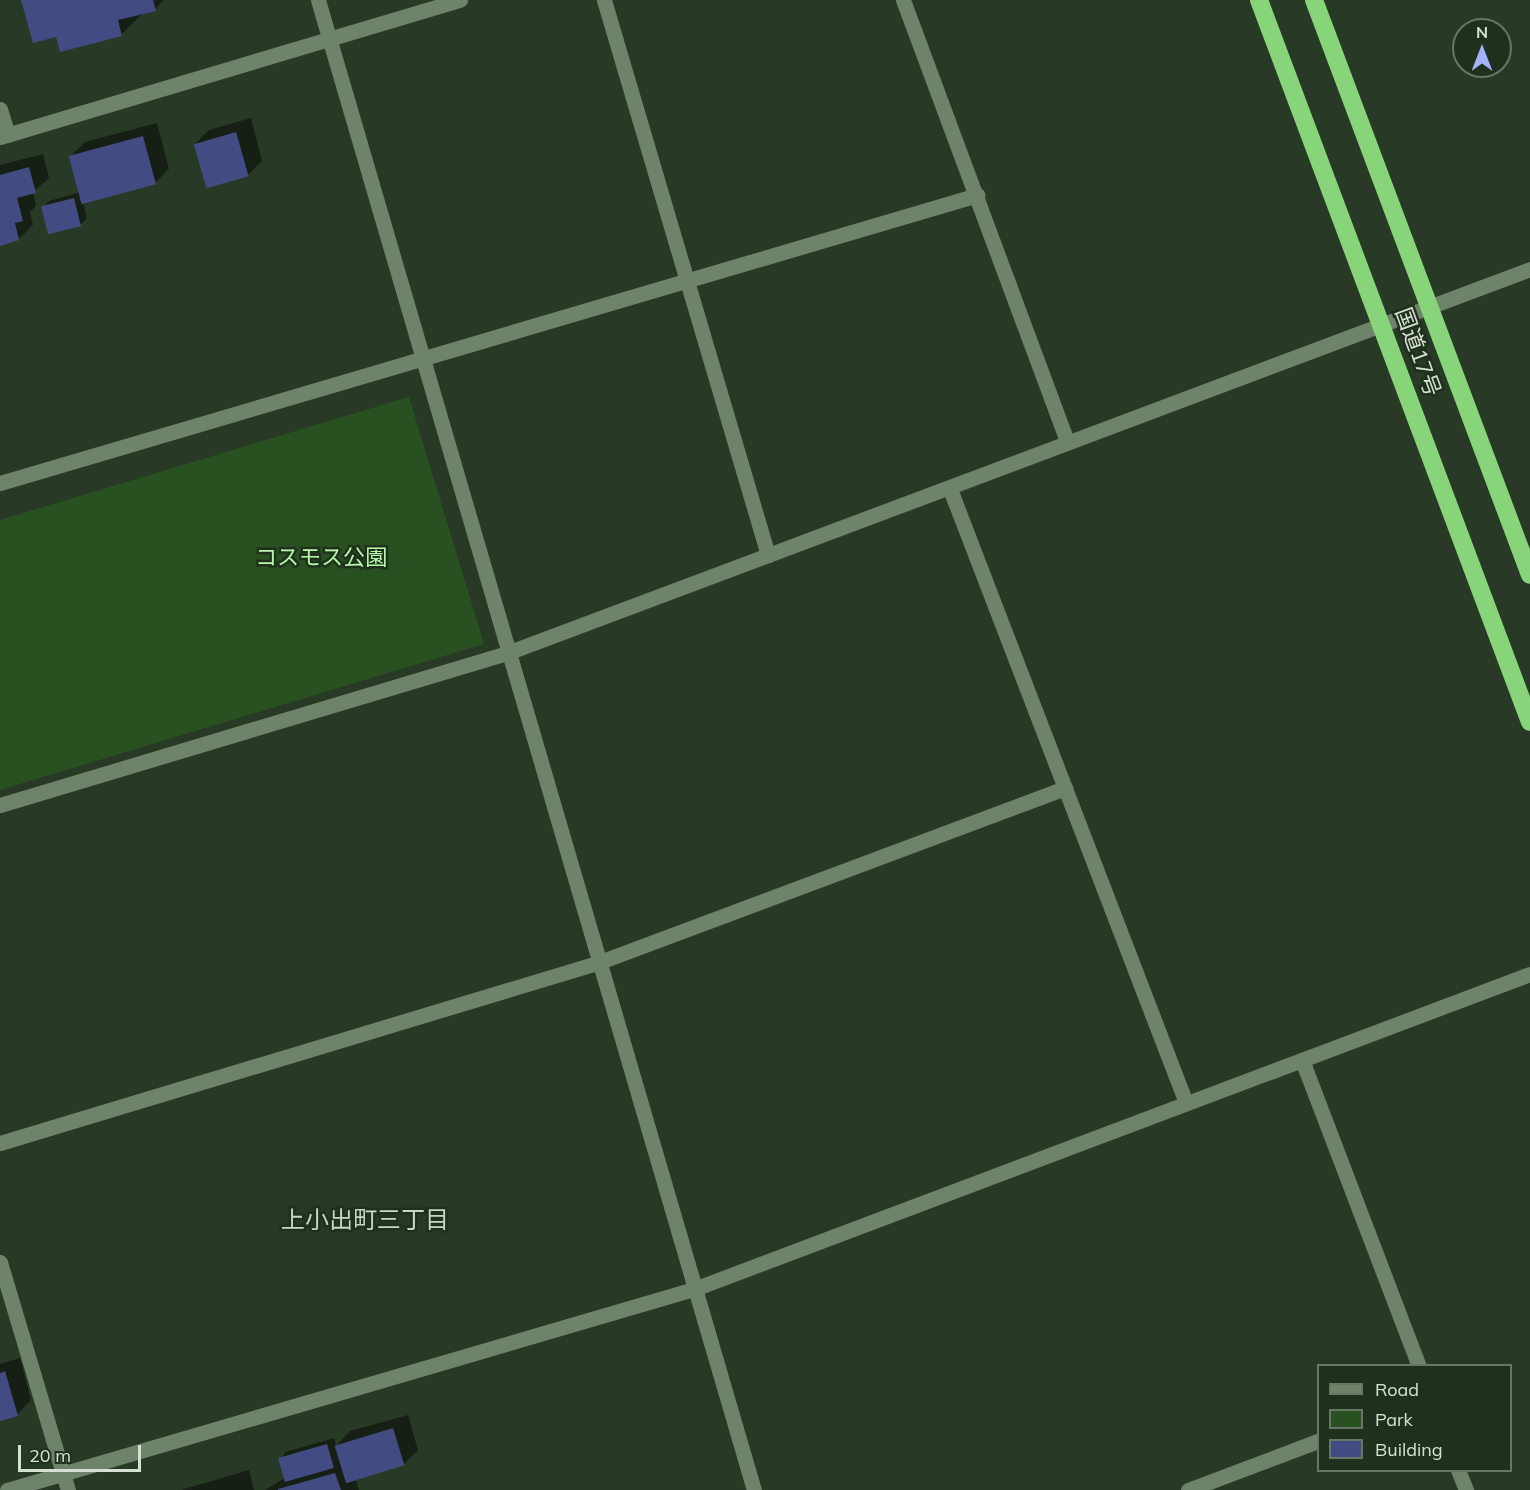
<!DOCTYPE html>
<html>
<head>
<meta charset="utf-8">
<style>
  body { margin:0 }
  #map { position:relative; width:1530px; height:1490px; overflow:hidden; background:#283a25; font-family:Mulish,"Noto Sans JP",sans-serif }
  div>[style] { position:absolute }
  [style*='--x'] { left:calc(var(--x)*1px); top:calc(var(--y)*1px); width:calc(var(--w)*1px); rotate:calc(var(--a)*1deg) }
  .green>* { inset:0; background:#285021 }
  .shadow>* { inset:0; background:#0007 }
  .building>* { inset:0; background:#434b83; transform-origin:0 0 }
  .lane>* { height:15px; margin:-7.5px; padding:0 7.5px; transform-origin:7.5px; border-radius:7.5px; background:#6f836b }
  .street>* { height:15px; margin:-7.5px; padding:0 7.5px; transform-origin:7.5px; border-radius:7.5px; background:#6f836b }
  .highway>* { height:18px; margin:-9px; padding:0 9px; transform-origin:9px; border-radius:9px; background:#87d47a }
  span { translate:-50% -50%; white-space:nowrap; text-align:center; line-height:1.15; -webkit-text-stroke:5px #1f301c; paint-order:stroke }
  .street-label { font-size:22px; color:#d5e0d2 }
  .park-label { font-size:22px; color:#b6f7aa }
  .neighbourhood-label { font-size:24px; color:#c3d9bf }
  .legend { position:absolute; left:1317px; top:1364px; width:195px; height:108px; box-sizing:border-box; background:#1f301c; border:2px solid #687665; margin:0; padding:8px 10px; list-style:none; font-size:18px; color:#d5e0d2 }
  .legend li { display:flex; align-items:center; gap:12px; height:30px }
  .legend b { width:30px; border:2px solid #687665 }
  .north { position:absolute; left:1452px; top:18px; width:60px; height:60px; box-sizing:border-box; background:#1f301c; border:2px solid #687665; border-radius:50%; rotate:0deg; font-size:16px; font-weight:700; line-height:24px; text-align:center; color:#d5e0d2 }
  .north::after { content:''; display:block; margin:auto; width:21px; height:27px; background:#a4b2fc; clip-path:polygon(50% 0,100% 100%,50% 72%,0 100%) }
  .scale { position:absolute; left:18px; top:1445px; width:123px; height:27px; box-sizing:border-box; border:3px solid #d5e0d2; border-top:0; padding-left:8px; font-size:18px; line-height:21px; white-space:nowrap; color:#d5e0d2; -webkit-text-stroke:4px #1f301c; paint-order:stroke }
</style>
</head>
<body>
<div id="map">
  <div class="green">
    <i style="clip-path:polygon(409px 397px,484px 644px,0 790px,0 520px)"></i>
  </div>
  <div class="shadow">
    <i style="clip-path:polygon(23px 0,164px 0,155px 9px,143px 13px,121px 35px,57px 35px)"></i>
    <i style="clip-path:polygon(251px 118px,262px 161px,248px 175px,195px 144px,209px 130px)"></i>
    <i style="clip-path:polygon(157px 123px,169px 169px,155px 183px,83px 202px,87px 218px,80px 225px,43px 207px,49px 201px,81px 192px,71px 156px,85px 142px)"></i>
    <i style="clip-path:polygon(43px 154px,49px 178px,33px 192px,36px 206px,30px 212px,33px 225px,19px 239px,0 244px,0 165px)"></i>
    <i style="clip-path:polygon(20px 1358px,31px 1400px,17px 1415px,0 1419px,0 1364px)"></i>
    <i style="clip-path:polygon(408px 1415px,418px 1450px,404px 1464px,355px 1478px,359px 1490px,265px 1490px,285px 1478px,280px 1459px,286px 1452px,334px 1438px,336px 1446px,350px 1431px)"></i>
    <i style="clip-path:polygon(249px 1470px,254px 1490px,181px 1490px)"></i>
  </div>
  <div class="building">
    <i style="clip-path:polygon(21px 0,153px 0,156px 11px,118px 20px,122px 36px,60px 52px,56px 37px,33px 43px)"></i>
    <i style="left:236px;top:132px;width:46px;height:44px;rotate:74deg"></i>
    <i style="left:143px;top:136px;width:50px;height:77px;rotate:75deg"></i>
    <i style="clip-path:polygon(29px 167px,36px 193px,17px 198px,23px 221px,15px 223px,19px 240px,0 246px,0 175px)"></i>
    <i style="left:74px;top:198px;width:29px;height:34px;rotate:76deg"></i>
    <i style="clip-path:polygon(5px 1371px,18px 1416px,0 1421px,0 1373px)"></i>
    <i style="left:393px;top:1428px;width:39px;height:61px;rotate:73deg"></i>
    <i style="left:327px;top:1444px;width:25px;height:51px;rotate:74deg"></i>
    <i style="clip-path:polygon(335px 1473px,341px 1490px,278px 1490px,278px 1489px)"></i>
  </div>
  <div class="lane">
    <i style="--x:604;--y:0;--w:579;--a:73.54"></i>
  </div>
  <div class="street">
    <i style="--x:318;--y:0;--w:1552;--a:73.69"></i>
    <i style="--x:903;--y:0;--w:470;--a:69.6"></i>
    <i style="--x:0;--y:109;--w:27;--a:73"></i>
    <i style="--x:0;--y:137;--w:480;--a:-16.6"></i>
    <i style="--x:0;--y:483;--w:1019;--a:-16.42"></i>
    <i style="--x:950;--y:489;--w:658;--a:68.97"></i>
    <i style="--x:0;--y:805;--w:529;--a:-16.69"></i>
    <i style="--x:507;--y:653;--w:1093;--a:-20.57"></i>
    <i style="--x:1302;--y:1060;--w:328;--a:69.1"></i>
    <i style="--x:0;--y:1143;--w:624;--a:-16.78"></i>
    <i style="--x:597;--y:963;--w:500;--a:-20.5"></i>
    <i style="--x:0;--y:1262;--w:238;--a:73.4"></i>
    <i style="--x:1458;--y:1470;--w:22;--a:68"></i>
    <i style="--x:7;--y:1490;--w:716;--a:-16.31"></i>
    <i style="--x:694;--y:1289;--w:893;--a:-20.65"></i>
    <i style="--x:1188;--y:1490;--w:139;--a:-20.7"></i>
  </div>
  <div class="highway">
    <i style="--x:1259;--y:0;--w:771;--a:69.43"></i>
    <i style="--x:1314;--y:0;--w:614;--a:69.41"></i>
  </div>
  <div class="street-label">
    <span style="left:1418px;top:352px;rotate:70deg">国道17号</span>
  </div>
  <div class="park-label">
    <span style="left:321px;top:558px">コスモス公園</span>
  </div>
  <div class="neighbourhood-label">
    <span style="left:365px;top:1220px">上小出町三丁目</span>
  </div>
  <ul class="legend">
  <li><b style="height:8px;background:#6f836b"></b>Road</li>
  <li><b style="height:16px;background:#285021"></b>Park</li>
  <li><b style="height:16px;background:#434b83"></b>Building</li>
  </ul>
  <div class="north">N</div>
  <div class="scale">20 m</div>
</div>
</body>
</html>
